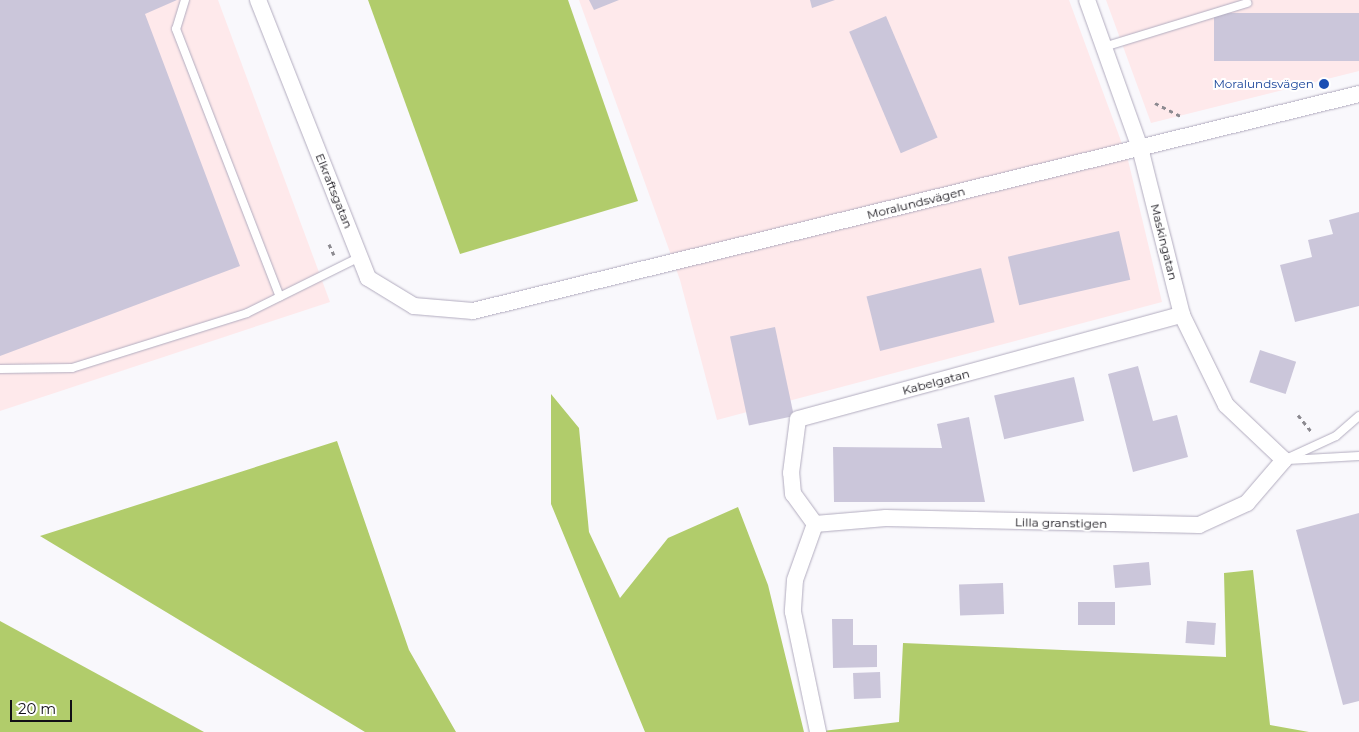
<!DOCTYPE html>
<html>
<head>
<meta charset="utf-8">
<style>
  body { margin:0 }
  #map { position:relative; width:1359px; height:732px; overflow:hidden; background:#f9f8fc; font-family:Montserrat,sans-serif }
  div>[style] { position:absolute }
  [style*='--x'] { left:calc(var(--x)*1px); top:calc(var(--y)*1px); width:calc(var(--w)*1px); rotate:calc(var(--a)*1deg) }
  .industrial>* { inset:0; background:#fee9eb }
  .forest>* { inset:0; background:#b1cc6b }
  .building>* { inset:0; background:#cbc6da; transform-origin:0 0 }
  .path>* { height:3px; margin-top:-1.5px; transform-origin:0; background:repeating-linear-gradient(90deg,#8c8a90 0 4px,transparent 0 8px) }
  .roads { filter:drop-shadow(0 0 1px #b2acbf) drop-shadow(0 0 1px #b2acbf) }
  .lane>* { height:8px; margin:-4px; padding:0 4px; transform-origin:4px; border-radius:4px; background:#fff }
  .street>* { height:16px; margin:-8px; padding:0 8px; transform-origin:8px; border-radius:8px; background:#fff }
  .dots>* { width:14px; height:14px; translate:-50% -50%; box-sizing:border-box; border:2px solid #fff; border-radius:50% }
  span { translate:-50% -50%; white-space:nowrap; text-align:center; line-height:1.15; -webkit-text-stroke:4px #fff; paint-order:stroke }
  .transit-label { font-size:12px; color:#164399 }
  .right { translate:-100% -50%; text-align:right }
  .street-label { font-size:12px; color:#110f16 }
  .scale { position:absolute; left:10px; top:700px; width:62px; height:22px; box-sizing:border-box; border:2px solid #110f16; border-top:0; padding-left:6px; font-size:15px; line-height:18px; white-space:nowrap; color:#110f16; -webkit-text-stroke:4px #fff; paint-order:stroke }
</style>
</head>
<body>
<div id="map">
  <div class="industrial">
    <i style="clip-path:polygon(0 0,218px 0,330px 302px,0 411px)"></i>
    <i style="clip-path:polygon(579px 0,1069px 0,1128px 160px,1162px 302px,717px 420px,680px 280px)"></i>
    <i style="clip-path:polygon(1106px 0,1359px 0,1359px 71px,1151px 123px)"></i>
  </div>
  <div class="forest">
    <i style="clip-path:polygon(368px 0,568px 0,638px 201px,460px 254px)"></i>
    <i style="clip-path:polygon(551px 394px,579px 428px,589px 532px,620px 598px,668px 538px,738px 507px,768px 585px,804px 732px,645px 732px,551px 504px)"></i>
    <i style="clip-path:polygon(337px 441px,409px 650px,456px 732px,365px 732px,40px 536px)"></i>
    <i style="clip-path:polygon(1253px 570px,1270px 725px,1309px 732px,814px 732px,899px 722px,903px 643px,1226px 657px,1224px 573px)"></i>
    <i style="clip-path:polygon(0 621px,204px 732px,0 732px)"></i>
  </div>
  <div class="building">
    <i style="clip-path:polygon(0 0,177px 0,145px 14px,240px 266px,0 356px)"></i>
    <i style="clip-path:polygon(589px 0,619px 0,594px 10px)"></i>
    <i style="clip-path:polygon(810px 0,835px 0,812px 8px)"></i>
    <i style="left:1359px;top:13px;width:48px;height:145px;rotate:90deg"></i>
    <i style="left:886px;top:16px;width:132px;height:40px;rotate:67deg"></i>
    <i style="clip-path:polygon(1359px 212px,1359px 306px,1295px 322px,1280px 265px,1312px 257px,1308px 240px,1333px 234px,1329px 220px)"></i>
    <i style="left:1119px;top:231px;width:50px;height:114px;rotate:77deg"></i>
    <i style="left:981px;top:268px;width:56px;height:118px;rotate:76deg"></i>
    <i style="left:775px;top:327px;width:91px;height:46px;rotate:78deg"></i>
    <i style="left:1260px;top:350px;width:38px;height:34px;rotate:18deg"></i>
    <i style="clip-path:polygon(1138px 366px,1153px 421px,1177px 415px,1188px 457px,1133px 472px,1108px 374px)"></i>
    <i style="left:1074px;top:377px;width:45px;height:82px;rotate:77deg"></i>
    <i style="clip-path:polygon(969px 417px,985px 502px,834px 502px,833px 447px,942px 448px,937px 424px)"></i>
    <i style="clip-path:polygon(1359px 513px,1359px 701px,1343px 705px,1296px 530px)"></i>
    <i style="left:1149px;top:562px;width:23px;height:36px;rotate:85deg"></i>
    <i style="left:1003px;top:583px;width:31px;height:44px;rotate:88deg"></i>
    <i style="left:1078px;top:602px;width:37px;height:23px"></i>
    <i style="clip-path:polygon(832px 619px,853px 619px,853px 645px,877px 645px,877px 667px,833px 668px)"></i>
    <i style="left:1187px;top:621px;width:29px;height:22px;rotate:4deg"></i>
    <i style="left:880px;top:672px;width:26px;height:27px;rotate:88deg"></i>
  </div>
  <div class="path">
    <i style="--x:1155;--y:103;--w:31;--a:27"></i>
    <i style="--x:329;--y:244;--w:12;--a:66"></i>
    <i style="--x:1298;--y:415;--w:22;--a:51"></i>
  </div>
  <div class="roads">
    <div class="lane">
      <i style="--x:185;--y:0;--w:30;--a:107"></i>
      <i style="--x:176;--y:29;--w:287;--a:68.8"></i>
      <i style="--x:1104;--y:47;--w:150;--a:-17.1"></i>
      <i style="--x:0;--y:369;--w:72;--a:-0.8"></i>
      <i style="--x:72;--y:368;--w:183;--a:-17.4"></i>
      <i style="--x:247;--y:313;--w:126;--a:-26.4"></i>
      <i style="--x:1284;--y:460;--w:57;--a:-24.8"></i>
      <i style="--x:1336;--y:436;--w:30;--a:-41"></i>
      <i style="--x:1288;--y:460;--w:71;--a:-3.2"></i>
    </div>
    <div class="street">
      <i style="--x:258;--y:0;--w:299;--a:68.4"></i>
      <i style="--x:368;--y:278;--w:54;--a:31.3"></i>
      <i style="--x:414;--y:306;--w:59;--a:4.8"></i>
      <i style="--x:473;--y:311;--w:912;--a:-13.76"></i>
      <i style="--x:815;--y:524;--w:71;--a:-4.8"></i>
      <i style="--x:886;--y:518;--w:313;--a:1.3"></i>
      <i style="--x:1199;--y:525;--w:53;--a:-24.6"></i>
      <i style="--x:1247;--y:503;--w:57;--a:-49.3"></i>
      <i style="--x:1284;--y:460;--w:80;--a:-136.5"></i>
      <i style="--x:1226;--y:405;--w:100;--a:-116.1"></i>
      <i style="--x:1182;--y:315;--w:172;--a:-104.1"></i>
      <i style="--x:1140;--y:148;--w:157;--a:-109.7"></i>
      <i style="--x:815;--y:524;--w:37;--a:-126"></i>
      <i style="--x:793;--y:494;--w:21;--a:-95"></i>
      <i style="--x:791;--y:473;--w:54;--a:-82.6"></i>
      <i style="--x:798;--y:419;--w:398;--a:-15.2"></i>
      <i style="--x:815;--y:524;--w:59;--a:109.7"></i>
      <i style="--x:795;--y:580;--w:32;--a:94"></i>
      <i style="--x:793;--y:612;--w:123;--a:78.2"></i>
    </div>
  </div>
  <div class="dots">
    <i style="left:1324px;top:84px;background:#1a4fb4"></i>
  </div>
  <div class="transit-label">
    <span class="right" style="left:1314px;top:84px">Moralundsvägen</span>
  </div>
  <div class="street-label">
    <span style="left:334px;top:191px;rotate:68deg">Elkraftsgatan</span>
    <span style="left:916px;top:203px;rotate:-14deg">Moralundsvägen</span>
    <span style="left:1164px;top:242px;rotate:76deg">Maskingatan</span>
    <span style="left:936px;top:382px;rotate:-15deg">Kabelgatan</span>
    <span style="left:1061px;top:523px;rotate:1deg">Lilla granstigen</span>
  </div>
  <div class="scale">20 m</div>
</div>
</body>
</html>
